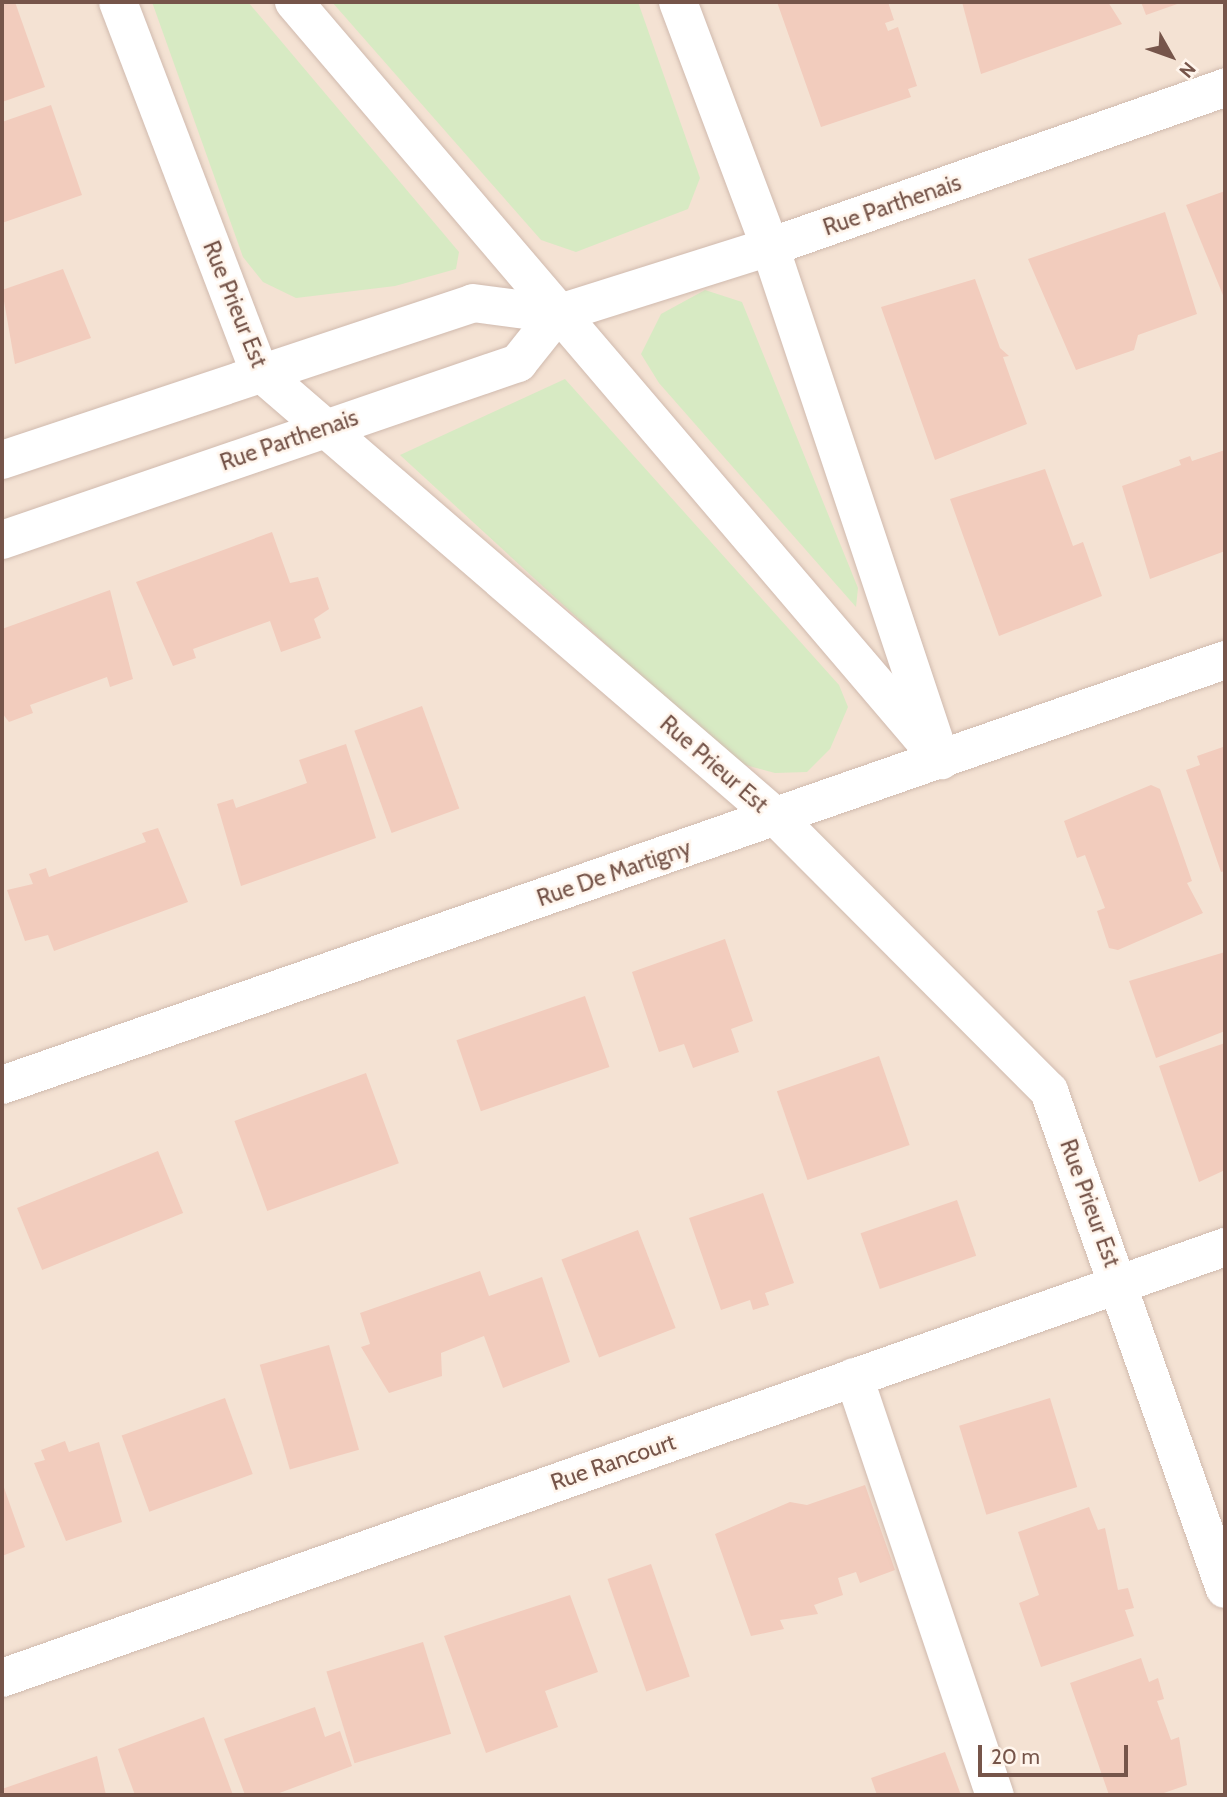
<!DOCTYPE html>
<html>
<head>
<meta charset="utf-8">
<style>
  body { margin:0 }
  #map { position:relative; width:1227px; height:1797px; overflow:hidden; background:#fcf1e5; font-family:Cabin,sans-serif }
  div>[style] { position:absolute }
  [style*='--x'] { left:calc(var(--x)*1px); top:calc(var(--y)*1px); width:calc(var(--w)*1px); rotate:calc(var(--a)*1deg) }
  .residential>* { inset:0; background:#f4e2d3; transform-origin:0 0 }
  .green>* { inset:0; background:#d7eac3 }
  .building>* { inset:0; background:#f2ccbd; transform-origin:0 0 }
  .roads { filter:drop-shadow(0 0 2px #d0baae) drop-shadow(0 0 2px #d0baae) }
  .minor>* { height:38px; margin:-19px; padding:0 19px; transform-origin:19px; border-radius:19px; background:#fff }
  span { translate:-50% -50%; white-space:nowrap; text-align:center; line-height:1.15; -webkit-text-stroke:5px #fff5ec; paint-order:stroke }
  .street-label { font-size:23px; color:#76554a }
  .frame { position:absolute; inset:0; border:4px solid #76554a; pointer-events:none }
  .north { position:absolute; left:1136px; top:21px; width:70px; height:70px; -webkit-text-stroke:5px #fff5ec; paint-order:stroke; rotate:130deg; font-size:19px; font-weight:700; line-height:28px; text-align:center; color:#76554a }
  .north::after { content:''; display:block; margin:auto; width:24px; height:32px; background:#76554a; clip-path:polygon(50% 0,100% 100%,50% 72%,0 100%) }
  .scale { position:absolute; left:978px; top:1745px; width:150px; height:32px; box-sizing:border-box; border:4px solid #76554a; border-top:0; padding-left:9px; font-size:21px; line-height:24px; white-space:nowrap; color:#76554a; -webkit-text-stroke:5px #fff5ec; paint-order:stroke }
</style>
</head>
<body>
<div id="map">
  <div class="residential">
    <i style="left:2px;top:2px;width:1223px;height:1793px"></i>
  </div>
  <div class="green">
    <i style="clip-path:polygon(152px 2px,248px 2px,459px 252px,456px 269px,395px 286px,296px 298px,263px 282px,243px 257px)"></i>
    <i style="clip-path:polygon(332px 2px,638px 2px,700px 178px,688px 209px,576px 252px,541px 240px)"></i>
    <i style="clip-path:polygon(705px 290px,742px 302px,858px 588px,856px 607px,659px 383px,641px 354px,661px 314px)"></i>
    <i style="clip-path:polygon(565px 379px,839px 685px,848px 707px,830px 749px,807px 772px,775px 773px,734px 762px,400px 455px)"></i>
  </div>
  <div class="building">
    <i style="clip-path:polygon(2px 2px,15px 2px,45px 87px,2px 102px)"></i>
    <i style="clip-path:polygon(777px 2px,888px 2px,894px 20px,885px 23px,888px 31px,898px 27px,917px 86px,908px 89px,911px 97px,821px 127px)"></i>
    <i style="clip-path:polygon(962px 2px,1108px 2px,1122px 24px,981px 74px)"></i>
    <i style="clip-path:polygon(1141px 2px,1183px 2px,1146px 15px)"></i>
    <i style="clip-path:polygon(51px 105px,82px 195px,2px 223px,2px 122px)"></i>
    <i style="clip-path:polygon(1225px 191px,1225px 300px,1186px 205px)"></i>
    <i style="clip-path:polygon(1165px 212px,1197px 314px,1138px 335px,1134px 350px,1076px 370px,1028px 259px)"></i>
    <i style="clip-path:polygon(63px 269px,91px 338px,15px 364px,2px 290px)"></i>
    <i style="clip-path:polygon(975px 279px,1000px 348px,1009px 356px,1003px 357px,1027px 424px,935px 460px,881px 307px)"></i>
    <i style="clip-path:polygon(1225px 450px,1225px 551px,1150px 579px,1122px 486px,1181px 465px,1179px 460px,1190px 456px,1192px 461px)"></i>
    <i style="clip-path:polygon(1045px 469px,1073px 546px,1083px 542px,1102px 596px,999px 636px,950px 499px)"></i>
    <i style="clip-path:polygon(272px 532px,290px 583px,318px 577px,329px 609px,314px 619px,321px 638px,281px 652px,270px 621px,193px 649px,196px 658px,173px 666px,136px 582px)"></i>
    <i style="clip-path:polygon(110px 590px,133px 679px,110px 687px,107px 677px,30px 705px,33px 713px,9px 722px,2px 713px,2px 629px)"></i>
    <i style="left:422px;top:706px;width:109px;height:72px;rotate:70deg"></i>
    <i style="clip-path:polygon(346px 744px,376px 838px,241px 886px,217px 804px,233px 799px,236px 808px,307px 783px,299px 760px)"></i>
    <i style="clip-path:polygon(1223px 747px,1225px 871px,1221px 872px,1186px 770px,1200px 765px,1197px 756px)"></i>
    <i style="clip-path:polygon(1151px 785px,1160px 789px,1192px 881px,1187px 883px,1203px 913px,1118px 950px,1109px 948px,1097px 911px,1105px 908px,1085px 855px,1077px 858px,1064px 821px)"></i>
    <i style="clip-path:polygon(158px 828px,188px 902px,54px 951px,48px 935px,25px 941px,7px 890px,33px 884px,29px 874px,46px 868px,49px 877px,146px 842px,142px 833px)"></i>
    <i style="clip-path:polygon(725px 939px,753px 1021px,731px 1029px,739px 1052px,693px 1068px,684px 1044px,659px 1052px,632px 972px)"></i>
    <i style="clip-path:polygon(1225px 952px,1225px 1031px,1156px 1058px,1129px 981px)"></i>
    <i style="left:585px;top:996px;width:75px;height:136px;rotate:71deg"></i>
    <i style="clip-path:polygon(1225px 1043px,1225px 1170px,1199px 1182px,1159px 1066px)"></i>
    <i style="left:879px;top:1056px;width:94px;height:108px;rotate:71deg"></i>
    <i style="left:366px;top:1073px;width:96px;height:140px;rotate:70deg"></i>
    <i style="left:158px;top:1151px;width:67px;height:152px;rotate:68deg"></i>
    <i style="clip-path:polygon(763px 1193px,794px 1283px,765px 1293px,769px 1305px,753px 1310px,750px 1300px,721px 1310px,689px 1218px)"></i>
    <i style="left:957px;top:1200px;width:59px;height:102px;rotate:71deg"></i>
    <i style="left:638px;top:1230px;width:105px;height:82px;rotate:69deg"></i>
    <i style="clip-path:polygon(480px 1271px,489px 1296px,542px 1277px,570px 1362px,503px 1388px,484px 1336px,441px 1353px,442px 1376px,389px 1393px,361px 1347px,370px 1344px,360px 1313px)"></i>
    <i style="left:329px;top:1345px;width:109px;height:72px;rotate:74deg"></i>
    <i style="left:225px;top:1398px;width:81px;height:110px;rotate:70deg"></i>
    <i style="left:1050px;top:1398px;width:93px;height:95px;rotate:73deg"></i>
    <i style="clip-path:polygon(65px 1441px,69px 1452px,99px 1442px,122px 1522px,66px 1541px,34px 1463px,45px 1460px,41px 1450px)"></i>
    <i style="clip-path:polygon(2px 1482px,25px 1547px,2px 1556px)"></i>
    <i style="clip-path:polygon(865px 1485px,895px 1570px,860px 1583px,856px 1572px,838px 1578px,843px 1595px,814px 1605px,818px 1614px,780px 1620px,784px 1629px,751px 1636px,715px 1534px,790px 1502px,807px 1505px)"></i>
    <i style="clip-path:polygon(1089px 1507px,1098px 1530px,1105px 1528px,1118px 1590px,1128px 1588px,1134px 1608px,1125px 1610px,1134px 1636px,1041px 1667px,1019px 1603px,1039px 1595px,1018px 1532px)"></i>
    <i style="left:651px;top:1564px;width:119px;height:46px;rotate:71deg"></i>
    <i style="clip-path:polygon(570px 1595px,598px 1672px,545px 1691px,558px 1727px,486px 1753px,444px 1636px)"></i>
    <i style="left:423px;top:1642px;width:96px;height:101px;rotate:73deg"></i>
    <i style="clip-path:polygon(1141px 1658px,1149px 1682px,1158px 1678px,1164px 1699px,1157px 1701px,1171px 1740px,1179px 1737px,1187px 1785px,1158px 1795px,1109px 1795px,1070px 1683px)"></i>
    <i style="clip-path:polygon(315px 1707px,325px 1737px,340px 1731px,352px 1766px,274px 1795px,245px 1795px,224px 1739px)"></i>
    <i style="clip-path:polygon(204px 1717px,233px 1795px,135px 1795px,118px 1749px)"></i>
    <i style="clip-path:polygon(945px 1752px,961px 1795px,877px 1795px,871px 1778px)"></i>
    <i style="clip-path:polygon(97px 1756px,106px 1795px,2px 1795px,2px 1789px)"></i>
  </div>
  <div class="roads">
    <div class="minor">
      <i style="--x:118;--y:2;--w:395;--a:69.1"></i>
      <i style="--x:259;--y:371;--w:683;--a:40.78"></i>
      <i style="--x:776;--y:817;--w:387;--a:45.1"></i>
      <i style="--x:1049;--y:1091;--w:528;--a:70.54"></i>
      <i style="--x:294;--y:2;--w:997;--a:49.52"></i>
      <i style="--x:678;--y:2;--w:262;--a:69.4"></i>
      <i style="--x:770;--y:247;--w:522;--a:71.57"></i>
      <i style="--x:2;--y:460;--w:496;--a:-18.4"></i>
      <i style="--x:473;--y:303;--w:85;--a:7.5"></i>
      <i style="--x:557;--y:314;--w:223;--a:-17.5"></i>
      <i style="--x:770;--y:247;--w:482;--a:-19.3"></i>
      <i style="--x:2;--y:540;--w:546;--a:-18.93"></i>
      <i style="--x:518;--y:363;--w:63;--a:-51.5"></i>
      <i style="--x:2;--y:1085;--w:1295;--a:-19.16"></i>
      <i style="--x:854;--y:1377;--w:441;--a:71.4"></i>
      <i style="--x:2;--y:1678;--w:1297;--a:-19.41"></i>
    </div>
  </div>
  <div class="street-label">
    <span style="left:892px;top:205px;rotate:-19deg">Rue Parthenais</span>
    <span style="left:235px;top:304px;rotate:68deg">Rue Prieur Est</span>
    <span style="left:289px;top:440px;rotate:-19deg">Rue Parthenais</span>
    <span style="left:714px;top:764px;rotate:41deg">Rue Prieur Est</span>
    <span style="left:614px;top:873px;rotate:-19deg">Rue De Martigny</span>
    <span style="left:1090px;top:1203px;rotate:70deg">Rue Prieur Est</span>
    <span style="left:613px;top:1462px;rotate:-19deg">Rue Rancourt</span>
  </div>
  <div class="frame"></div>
  <div class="north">N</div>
  <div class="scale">20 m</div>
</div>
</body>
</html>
